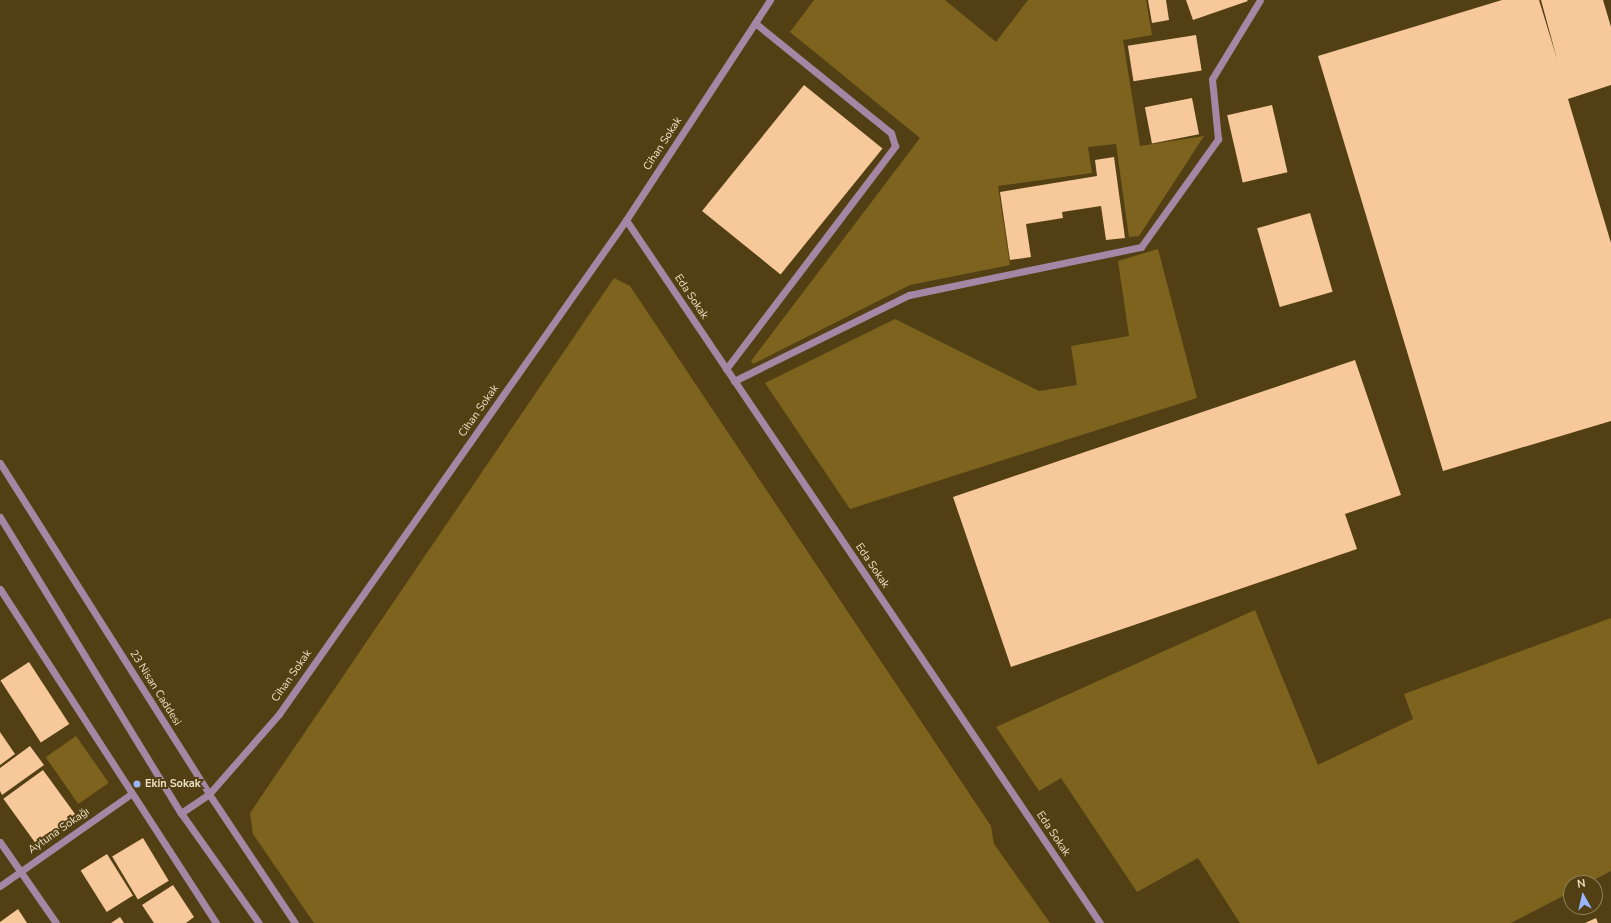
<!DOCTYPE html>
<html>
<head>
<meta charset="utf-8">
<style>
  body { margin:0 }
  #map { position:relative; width:1611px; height:923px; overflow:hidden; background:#524014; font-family:"Nunito Sans",sans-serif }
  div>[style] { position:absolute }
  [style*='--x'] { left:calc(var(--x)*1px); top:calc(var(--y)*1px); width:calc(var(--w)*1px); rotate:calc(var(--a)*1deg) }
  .green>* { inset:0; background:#7d631e; transform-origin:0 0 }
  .building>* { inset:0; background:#f7c899; transform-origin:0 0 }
  .minor>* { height:7px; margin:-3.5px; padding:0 3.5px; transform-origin:3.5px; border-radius:3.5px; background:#a586a4 }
  .dots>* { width:11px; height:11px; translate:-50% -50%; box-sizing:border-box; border:2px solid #524014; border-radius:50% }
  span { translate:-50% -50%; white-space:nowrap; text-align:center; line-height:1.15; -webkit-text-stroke:4px #524014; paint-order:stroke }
  .street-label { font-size:11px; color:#ede0c4 }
  .poi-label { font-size:11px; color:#ede0c4; font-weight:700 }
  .left { translate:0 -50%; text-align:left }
  .north { position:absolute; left:1563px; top:875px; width:40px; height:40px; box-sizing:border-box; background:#524014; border:1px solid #90805a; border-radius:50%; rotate:352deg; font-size:11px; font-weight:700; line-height:16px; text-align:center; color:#ede0c4 }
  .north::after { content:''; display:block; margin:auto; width:14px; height:18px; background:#98b5fd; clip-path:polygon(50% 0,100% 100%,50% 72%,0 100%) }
</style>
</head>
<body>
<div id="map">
  <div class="green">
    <i style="clip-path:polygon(814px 0,945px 0,996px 42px,1028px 0,1146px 0,1152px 35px,1123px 40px,1140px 146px,1204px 136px,1139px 236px,1129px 237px,1116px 144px,1088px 147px,1092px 173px,998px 186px,1010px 265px,910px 285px,753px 364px,751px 361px,920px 138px,790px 32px)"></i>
    <i style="clip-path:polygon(1158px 249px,1197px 398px,850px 509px,765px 383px,895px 319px,1039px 391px,1077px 385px,1071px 346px,1129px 336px,1118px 261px)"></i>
    <i style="clip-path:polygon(614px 278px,630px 286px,991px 826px,994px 844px,1050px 923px,314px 923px,253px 834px,250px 813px)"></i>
    <i style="clip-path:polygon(1255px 610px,1318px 765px,1413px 719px,1404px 694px,1611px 618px,1611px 871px,1588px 883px,1571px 883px,1571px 892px,1511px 923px,1240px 923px,1198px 858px,1137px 892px,1061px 778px,1039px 791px,996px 727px)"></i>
    <i style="left:76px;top:736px;width:57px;height:37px;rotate:55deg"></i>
  </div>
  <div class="building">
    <i style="clip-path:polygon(1148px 0,1166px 0,1169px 20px,1152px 23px)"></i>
    <i style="clip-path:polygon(1186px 0,1247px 0,1248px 1px,1193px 20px)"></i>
    <i style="clip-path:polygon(1502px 0,1539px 0,1557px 59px,1541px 0,1603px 0,1611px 27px,1611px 85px,1568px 99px,1611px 243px,1611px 421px,1443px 471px,1318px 56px)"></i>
    <i style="left:1196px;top:35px;width:36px;height:69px;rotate:81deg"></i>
    <i style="left:804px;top:85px;width:101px;height:162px;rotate:39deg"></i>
    <i style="left:1192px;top:98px;width:37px;height:48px;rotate:79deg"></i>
    <i style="left:1272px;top:105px;width:69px;height:46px;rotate:77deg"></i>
    <i style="clip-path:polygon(1114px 157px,1125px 238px,1106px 240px,1101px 206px,1062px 212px,1063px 218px,1026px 224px,1031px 257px,1010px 260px,1000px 192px,1097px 176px,1095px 160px)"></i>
    <i style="left:1310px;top:213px;width:82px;height:55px;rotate:74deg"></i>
    <i style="clip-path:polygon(1355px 360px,1401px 495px,1345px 514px,1357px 549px,1011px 667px,953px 497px)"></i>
    <i style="left:29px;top:662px;width:74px;height:34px;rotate:57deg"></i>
    <i style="clip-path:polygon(0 732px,15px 754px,0 765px)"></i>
    <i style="clip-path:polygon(30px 746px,44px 765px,2px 795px,0 791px,0 768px)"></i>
    <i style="left:43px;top:770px;width:57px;height:49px;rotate:54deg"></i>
    <i style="left:143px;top:838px;width:50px;height:36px;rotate:59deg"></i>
    <i style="left:107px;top:854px;width:49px;height:31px;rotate:58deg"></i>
    <i style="clip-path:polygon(173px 885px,194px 917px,186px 923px,154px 923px,142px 905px)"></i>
    <i style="clip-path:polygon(18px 909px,27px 923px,0 923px,0 922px)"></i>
    <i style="clip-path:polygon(120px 917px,124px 923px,111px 923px)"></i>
    <i style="clip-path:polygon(1596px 918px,1598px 923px,1585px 923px)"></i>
  </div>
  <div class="minor">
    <i style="--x:626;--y:220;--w:848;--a:56.01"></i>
    <i style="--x:726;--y:369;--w:280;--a:-52.8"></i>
    <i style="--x:895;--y:146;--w:14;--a:-107"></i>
    <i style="--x:891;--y:133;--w:175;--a:-141"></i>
    <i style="--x:734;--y:381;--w:195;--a:-26.2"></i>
    <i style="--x:909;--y:295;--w:237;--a:-11.7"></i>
    <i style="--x:1141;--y:247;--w:133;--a:-54.5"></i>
    <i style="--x:1218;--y:139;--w:60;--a:-95.7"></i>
    <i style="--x:1212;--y:79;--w:92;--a:-58.7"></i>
    <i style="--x:0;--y:463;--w:391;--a:57.7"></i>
    <i style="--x:209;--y:794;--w:155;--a:56.3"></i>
    <i style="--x:0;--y:517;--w:347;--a:58.6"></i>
    <i style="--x:181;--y:813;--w:135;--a:54.7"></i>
    <i style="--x:0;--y:589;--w:398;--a:57.1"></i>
    <i style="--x:181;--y:813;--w:34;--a:-34"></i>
    <i style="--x:209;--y:794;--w:106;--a:-48.8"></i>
    <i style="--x:279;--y:714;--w:604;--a:-54.91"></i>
    <i style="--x:626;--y:220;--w:263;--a:-56.8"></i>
    <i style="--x:0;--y:842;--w:98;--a:55.3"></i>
    <i style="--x:0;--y:886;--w:160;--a:-35.1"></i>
  </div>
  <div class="dots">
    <i style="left:137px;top:784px;background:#98b5fd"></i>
  </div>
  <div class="street-label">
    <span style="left:663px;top:144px;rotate:-57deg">Cihan Sokak</span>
    <span style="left:691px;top:297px;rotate:56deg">Eda Sokak</span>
    <span style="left:479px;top:411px;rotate:-55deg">Cihan Sokak</span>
    <span style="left:872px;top:566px;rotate:56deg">Eda Sokak</span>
    <span style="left:292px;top:676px;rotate:-55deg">Cihan Sokak</span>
    <span style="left:155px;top:688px;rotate:58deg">23 Nisan Caddesi</span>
    <span style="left:59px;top:831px;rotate:-35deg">Aytuna Sokağı</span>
    <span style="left:1053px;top:834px;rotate:56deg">Eda Sokak</span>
  </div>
  <div class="poi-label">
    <span class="left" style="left:145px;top:784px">Ekin Sokak</span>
  </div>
  <div class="north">N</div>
</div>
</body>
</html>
